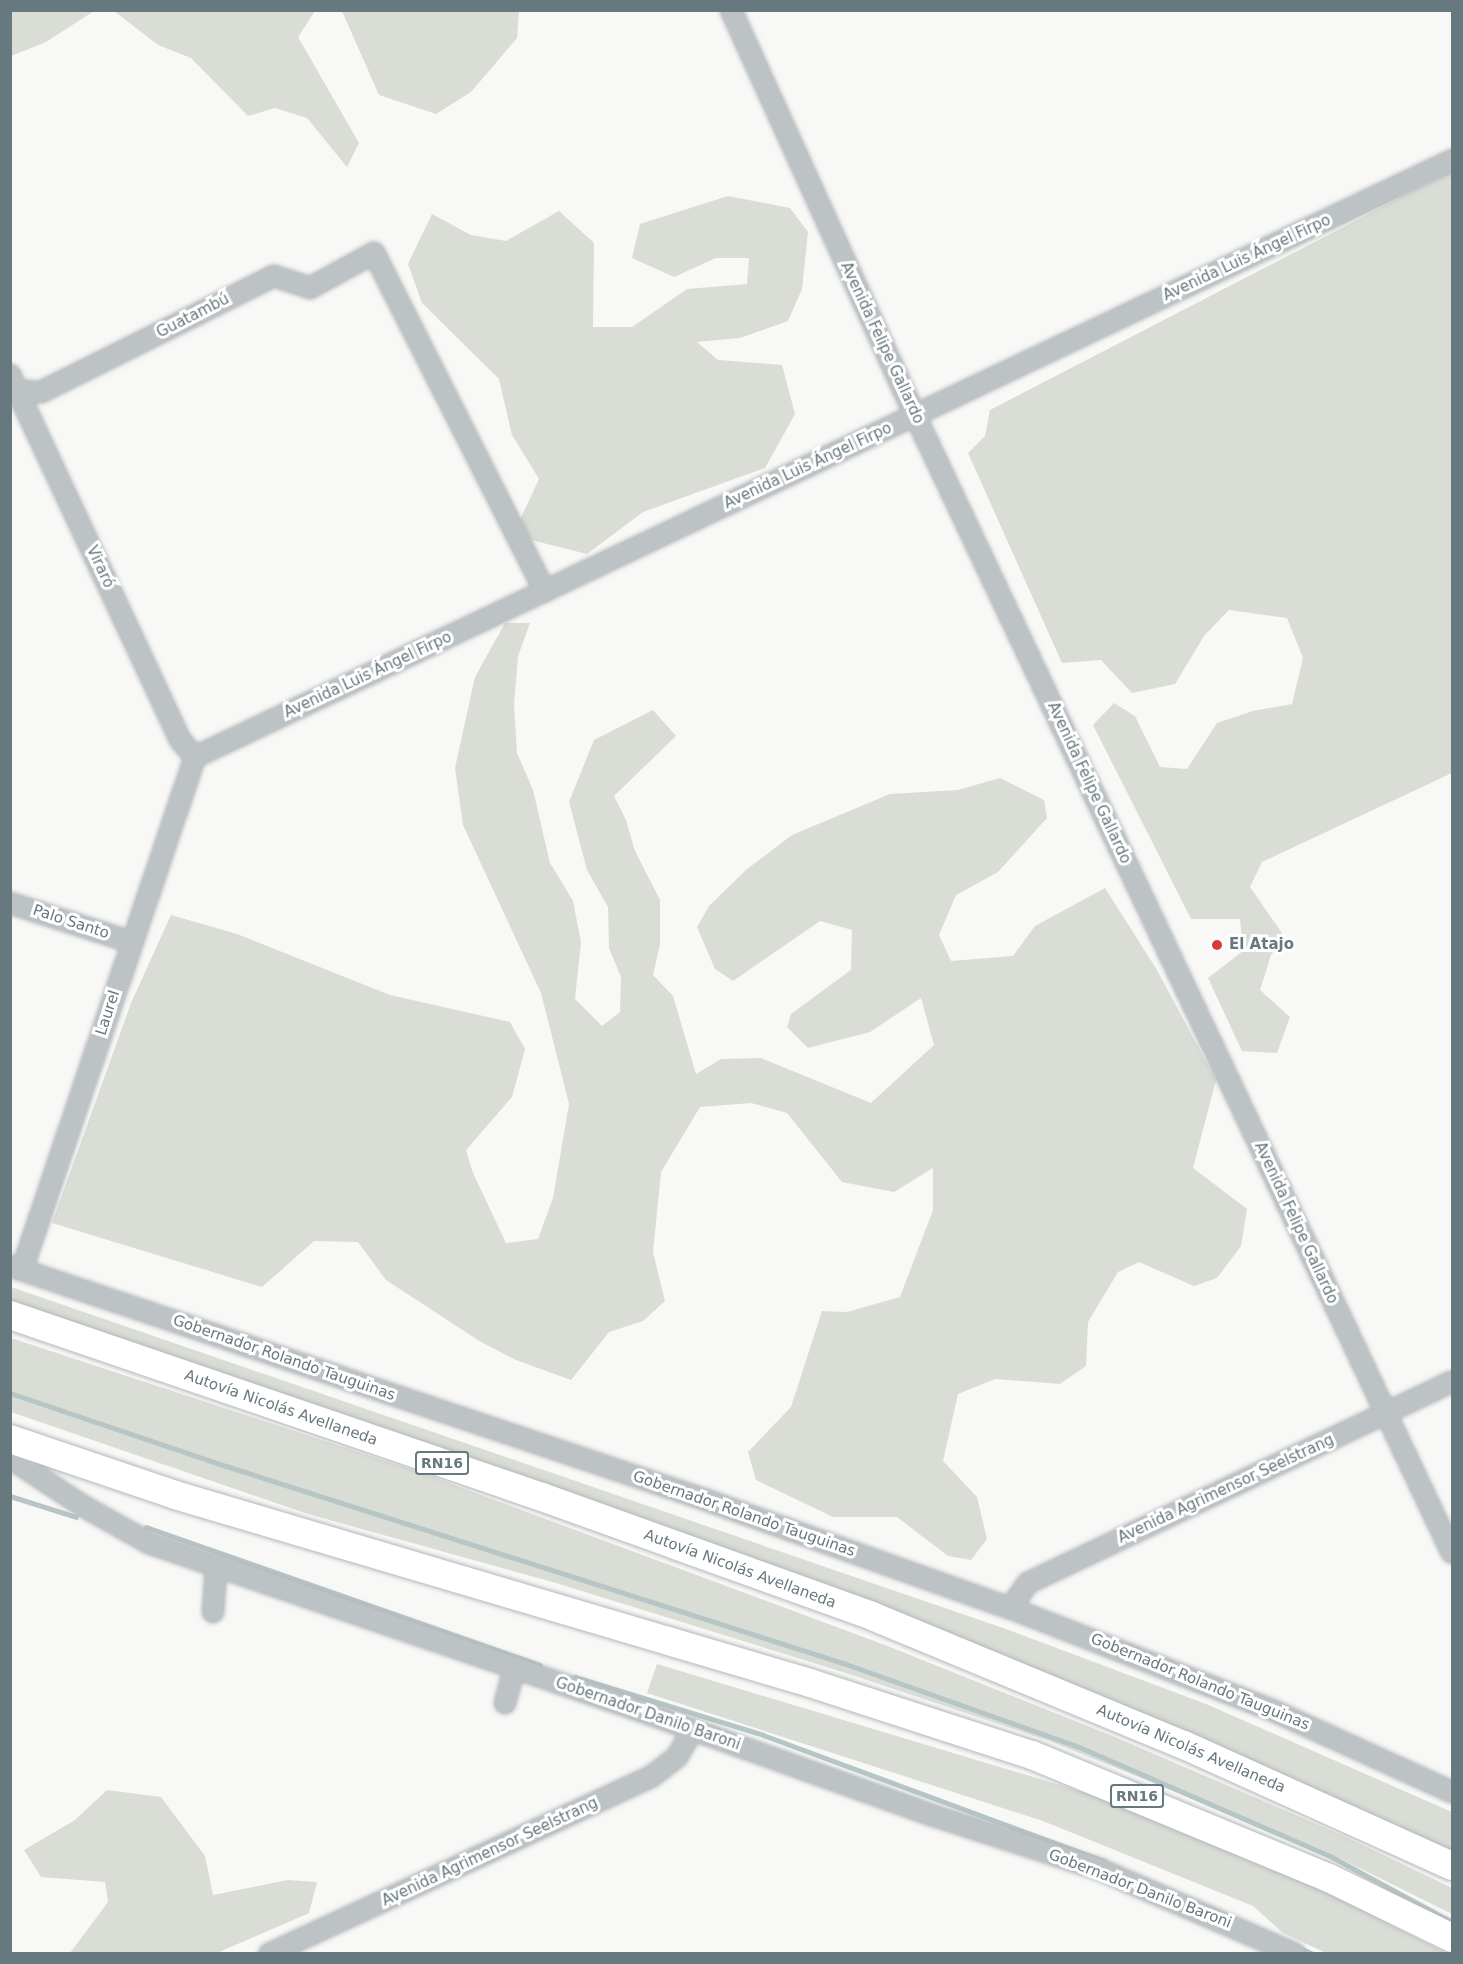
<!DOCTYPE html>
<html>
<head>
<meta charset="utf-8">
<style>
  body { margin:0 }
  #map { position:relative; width:1463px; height:1964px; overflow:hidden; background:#f8f8f6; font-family:"DejaVu Sans",sans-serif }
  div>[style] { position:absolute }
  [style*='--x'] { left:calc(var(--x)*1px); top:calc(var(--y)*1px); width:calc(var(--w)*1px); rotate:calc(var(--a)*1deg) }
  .green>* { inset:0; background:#d9ddd5 }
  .stream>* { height:5px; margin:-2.5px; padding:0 2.5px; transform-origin:2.5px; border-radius:2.5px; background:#b6c5c6 }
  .roads { filter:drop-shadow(0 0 2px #b3b8ba) drop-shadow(0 0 2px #b3b8ba) }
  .minor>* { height:20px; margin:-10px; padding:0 10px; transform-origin:10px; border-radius:10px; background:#bdc3c5 }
  .highway>* { height:28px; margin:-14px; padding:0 14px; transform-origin:14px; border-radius:14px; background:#fff }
  .dots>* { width:16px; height:16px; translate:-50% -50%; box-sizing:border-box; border:3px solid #fff; border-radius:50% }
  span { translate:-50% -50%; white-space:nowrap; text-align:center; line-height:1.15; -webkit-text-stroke:6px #fff; paint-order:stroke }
  .shield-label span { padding:2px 4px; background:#fff; border:2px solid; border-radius:4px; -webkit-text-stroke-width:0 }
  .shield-label { font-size:14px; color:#66797e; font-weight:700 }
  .street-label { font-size:15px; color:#66797e }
  .poi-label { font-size:15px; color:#66797e; font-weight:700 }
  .left { translate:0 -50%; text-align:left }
  .frame { position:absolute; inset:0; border:12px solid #66797e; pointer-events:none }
</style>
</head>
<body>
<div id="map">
  <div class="green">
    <i style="clip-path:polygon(11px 10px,94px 10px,94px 11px,46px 42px,11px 56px)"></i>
    <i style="clip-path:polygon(114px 11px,315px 11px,298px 37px,359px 143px,347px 167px,307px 118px,275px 108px,248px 116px,191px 58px,158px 45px)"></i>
    <i style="clip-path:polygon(342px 11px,519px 11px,517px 38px,471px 92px,436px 114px,379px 95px)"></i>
    <i style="clip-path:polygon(1452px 171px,1452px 773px,1262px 862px,1250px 887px,1284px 936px,1271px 955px,1260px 990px,1290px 1017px,1277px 1053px,1242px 1051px,1208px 978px,1243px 951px,1240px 919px,1191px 919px,1093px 725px,1114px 703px,1135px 716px,1160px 767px,1187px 769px,1217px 723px,1253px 711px,1292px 704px,1303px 658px,1287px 618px,1229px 610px,1204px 636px,1175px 684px,1132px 693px,1101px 660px,1062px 663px,968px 453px,985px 436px,990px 410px)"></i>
    <i style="clip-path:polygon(728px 196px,790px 208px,808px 232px,802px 289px,788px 321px,740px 338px,697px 342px,718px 360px,782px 365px,795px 414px,765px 468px,643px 512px,587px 554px,527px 539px,519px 522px,539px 479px,512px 435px,499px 379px,422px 303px,408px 264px,432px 214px,471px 235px,506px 241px,559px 211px,594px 243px,593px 327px,632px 327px,687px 289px,747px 284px,749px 258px,716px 258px,674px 277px,632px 258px,640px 224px)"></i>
    <i style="clip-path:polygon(505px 623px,530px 623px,518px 656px,514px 705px,517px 753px,533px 790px,550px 863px,573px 901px,581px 942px,575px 999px,602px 1026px,620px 1012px,621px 977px,609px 948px,608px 907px,587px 870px,569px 802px,594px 740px,653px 710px,676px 736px,614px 796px,626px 820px,635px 851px,660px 900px,660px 944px,653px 975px,673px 996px,696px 1074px,721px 1059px,761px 1058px,871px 1103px,934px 1045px,921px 998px,870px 1032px,808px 1048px,787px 1027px,791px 1014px,851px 970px,852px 930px,820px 921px,733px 981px,715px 969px,697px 927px,709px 906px,746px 870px,792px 835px,890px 794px,958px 790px,1000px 778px,1044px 800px,1047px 818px,998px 872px,956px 895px,939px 935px,951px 961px,1013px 956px,1035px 926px,1105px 888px,1157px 970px,1216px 1080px,1193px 1168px,1247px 1209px,1241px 1246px,1217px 1278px,1194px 1286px,1139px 1262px,1118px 1272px,1088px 1322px,1086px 1366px,1060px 1384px,995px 1379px,958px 1394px,943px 1461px,977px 1497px,987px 1539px,971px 1560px,948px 1556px,897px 1517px,833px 1517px,756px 1480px,748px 1452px,791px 1407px,822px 1311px,847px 1312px,900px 1297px,933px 1210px,933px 1168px,894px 1192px,842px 1182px,787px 1113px,751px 1103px,700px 1107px,661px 1172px,653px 1252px,665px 1301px,643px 1321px,609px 1332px,571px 1380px,516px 1360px,481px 1342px,386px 1280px,358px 1242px,314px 1241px,262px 1287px,52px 1223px,131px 1003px,171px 915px,237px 934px,390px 995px,510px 1022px,525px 1049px,512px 1097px,466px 1150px,473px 1173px,506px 1243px,538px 1239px,553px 1198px,569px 1104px,541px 993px,463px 825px,455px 768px,475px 677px)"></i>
    <i style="clip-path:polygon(11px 1287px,1003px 1628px,1206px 1704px,1452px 1812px,1452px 1855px,1348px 1806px,11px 1307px)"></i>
    <i style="clip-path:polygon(11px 1338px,419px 1472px,885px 1645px,1115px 1737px,1344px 1836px,1452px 1888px,1452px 1914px,1341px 1859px,1052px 1742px,849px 1674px,556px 1583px,308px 1514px,11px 1412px)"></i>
    <i style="clip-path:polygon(657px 1664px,1133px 1807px,1305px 1881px,1446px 1953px,1326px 1953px,1283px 1933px,1253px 1906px,1043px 1821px,647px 1693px)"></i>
    <i style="clip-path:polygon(107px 1790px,161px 1797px,205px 1856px,213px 1895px,288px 1880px,317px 1882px,309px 1913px,217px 1953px,70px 1953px,108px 1902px,105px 1882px,41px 1877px,24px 1850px,75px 1820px)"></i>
  </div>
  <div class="stream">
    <i style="--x:10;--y:1393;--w:228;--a:18.7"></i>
    <i style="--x:226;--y:1466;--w:648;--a:17.71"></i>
    <i style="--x:843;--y:1663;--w:251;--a:19.6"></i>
    <i style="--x:1079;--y:1747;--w:274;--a:23.5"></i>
    <i style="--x:1330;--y:1856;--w:139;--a:28.4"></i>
    <i style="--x:10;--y:1496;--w:69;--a:17.7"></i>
    <i style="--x:146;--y:1527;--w:417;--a:19.3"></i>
    <i style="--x:575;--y:1677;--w:197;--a:17.1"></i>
    <i style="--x:763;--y:1735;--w:363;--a:20.3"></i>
    <i style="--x:1298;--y:1947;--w:17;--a:25"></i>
  </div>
  <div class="roads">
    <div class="minor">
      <i style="--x:731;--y:10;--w:445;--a:65.6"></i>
      <i style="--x:915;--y:415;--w:1258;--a:64.74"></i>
      <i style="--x:10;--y:375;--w:404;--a:65"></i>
      <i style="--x:181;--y:741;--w:21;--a:49"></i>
      <i style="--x:10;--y:390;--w:31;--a:4"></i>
      <i style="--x:41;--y:392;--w:260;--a:-26.5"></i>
      <i style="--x:274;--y:276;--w:38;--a:18"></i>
      <i style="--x:310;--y:288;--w:73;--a:-28.7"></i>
      <i style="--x:374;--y:253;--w:379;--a:63.2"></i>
      <i style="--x:195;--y:757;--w:1392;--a:-25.4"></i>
      <i style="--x:10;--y:903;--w:127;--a:17.9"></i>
      <i style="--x:10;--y:1266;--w:734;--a:18.58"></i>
      <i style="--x:706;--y:1500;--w:323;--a:19.6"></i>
      <i style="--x:1010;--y:1608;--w:283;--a:21.3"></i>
      <i style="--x:1274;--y:1711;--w:196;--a:24.5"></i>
      <i style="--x:22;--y:1270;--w:541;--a:-71.36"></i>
      <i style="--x:10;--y:1458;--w:87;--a:33.3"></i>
      <i style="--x:83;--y:1506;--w:76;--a:29.3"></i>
      <i style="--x:149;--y:1543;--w:520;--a:18.85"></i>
      <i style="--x:641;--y:1711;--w:309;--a:19.7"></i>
      <i style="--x:932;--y:1815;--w:178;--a:18"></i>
      <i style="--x:1101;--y:1870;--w:211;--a:23.4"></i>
      <i style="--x:1010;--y:1608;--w:31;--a:-54"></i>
      <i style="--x:1028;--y:1583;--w:469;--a:-25.4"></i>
      <i style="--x:213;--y:1612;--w:44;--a:-86.1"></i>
      <i style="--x:505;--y:1703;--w:35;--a:-75"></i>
      <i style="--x:269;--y:1954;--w:422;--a:-24.9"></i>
      <i style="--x:652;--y:1776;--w:31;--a:-37"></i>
      <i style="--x:677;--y:1757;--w:32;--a:-60"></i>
    </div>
    <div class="highway">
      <i style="--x:10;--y:1315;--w:562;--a:18.89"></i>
      <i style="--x:542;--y:1497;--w:351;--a:19.8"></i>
      <i style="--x:872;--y:1616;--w:338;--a:22.5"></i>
      <i style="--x:1184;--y:1745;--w:294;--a:24.3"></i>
      <i style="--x:10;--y:1439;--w:174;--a:18.7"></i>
      <i style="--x:175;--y:1495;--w:662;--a:16.49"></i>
      <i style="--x:810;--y:1683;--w:233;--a:18"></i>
      <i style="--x:1032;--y:1755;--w:321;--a:22.5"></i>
      <i style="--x:1329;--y:1878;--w:137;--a:26"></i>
    </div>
  </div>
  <div class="dots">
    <i style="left:1217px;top:945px;background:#d53c39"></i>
  </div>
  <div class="shield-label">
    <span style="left:442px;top:1463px">RN16</span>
    <span style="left:1137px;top:1796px">RN16</span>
  </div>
  <div class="street-label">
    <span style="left:1247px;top:258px;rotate:-25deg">Avenida Luis Ángel Firpo</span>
    <span style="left:193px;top:316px;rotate:-27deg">Guatambú</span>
    <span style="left:882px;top:343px;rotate:65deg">Avenida Felipe Gallardo</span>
    <span style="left:808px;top:466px;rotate:-25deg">Avenida Luis Ángel Firpo</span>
    <span style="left:100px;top:567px;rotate:65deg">Viraró</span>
    <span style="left:368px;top:675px;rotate:-25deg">Avenida Luis Ángel Firpo</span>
    <span style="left:1089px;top:783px;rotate:65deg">Avenida Felipe Gallardo</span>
    <span style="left:71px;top:922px;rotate:18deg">Palo Santo</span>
    <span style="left:108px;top:1013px;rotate:-72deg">Laurel</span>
    <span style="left:1296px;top:1223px;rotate:65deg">Avenida Felipe Gallardo</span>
    <span style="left:284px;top:1358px;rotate:19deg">Gobernador Rolando Tauguinas</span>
    <span style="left:281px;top:1408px;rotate:19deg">Autovía Nicolás Avellaneda</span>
    <span style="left:1226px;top:1489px;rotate:-25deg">Avenida Agrimensor Seelstrang</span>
    <span style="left:744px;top:1514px;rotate:19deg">Gobernador Rolando Tauguinas</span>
    <span style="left:740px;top:1569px;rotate:20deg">Autovía Nicolás Avellaneda</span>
    <span style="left:1200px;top:1682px;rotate:22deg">Gobernador Rolando Tauguinas</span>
    <span style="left:648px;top:1714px;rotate:19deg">Gobernador Danilo Baroni</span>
    <span style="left:1191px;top:1749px;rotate:23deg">Autovía Nicolás Avellaneda</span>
    <span style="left:490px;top:1852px;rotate:-25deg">Avenida Agrimensor Seelstrang</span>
    <span style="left:1140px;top:1889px;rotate:21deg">Gobernador Danilo Baroni</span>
  </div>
  <div class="poi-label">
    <span class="left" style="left:1229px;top:945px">El Atajo</span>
  </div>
  <div class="frame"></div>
</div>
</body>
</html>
